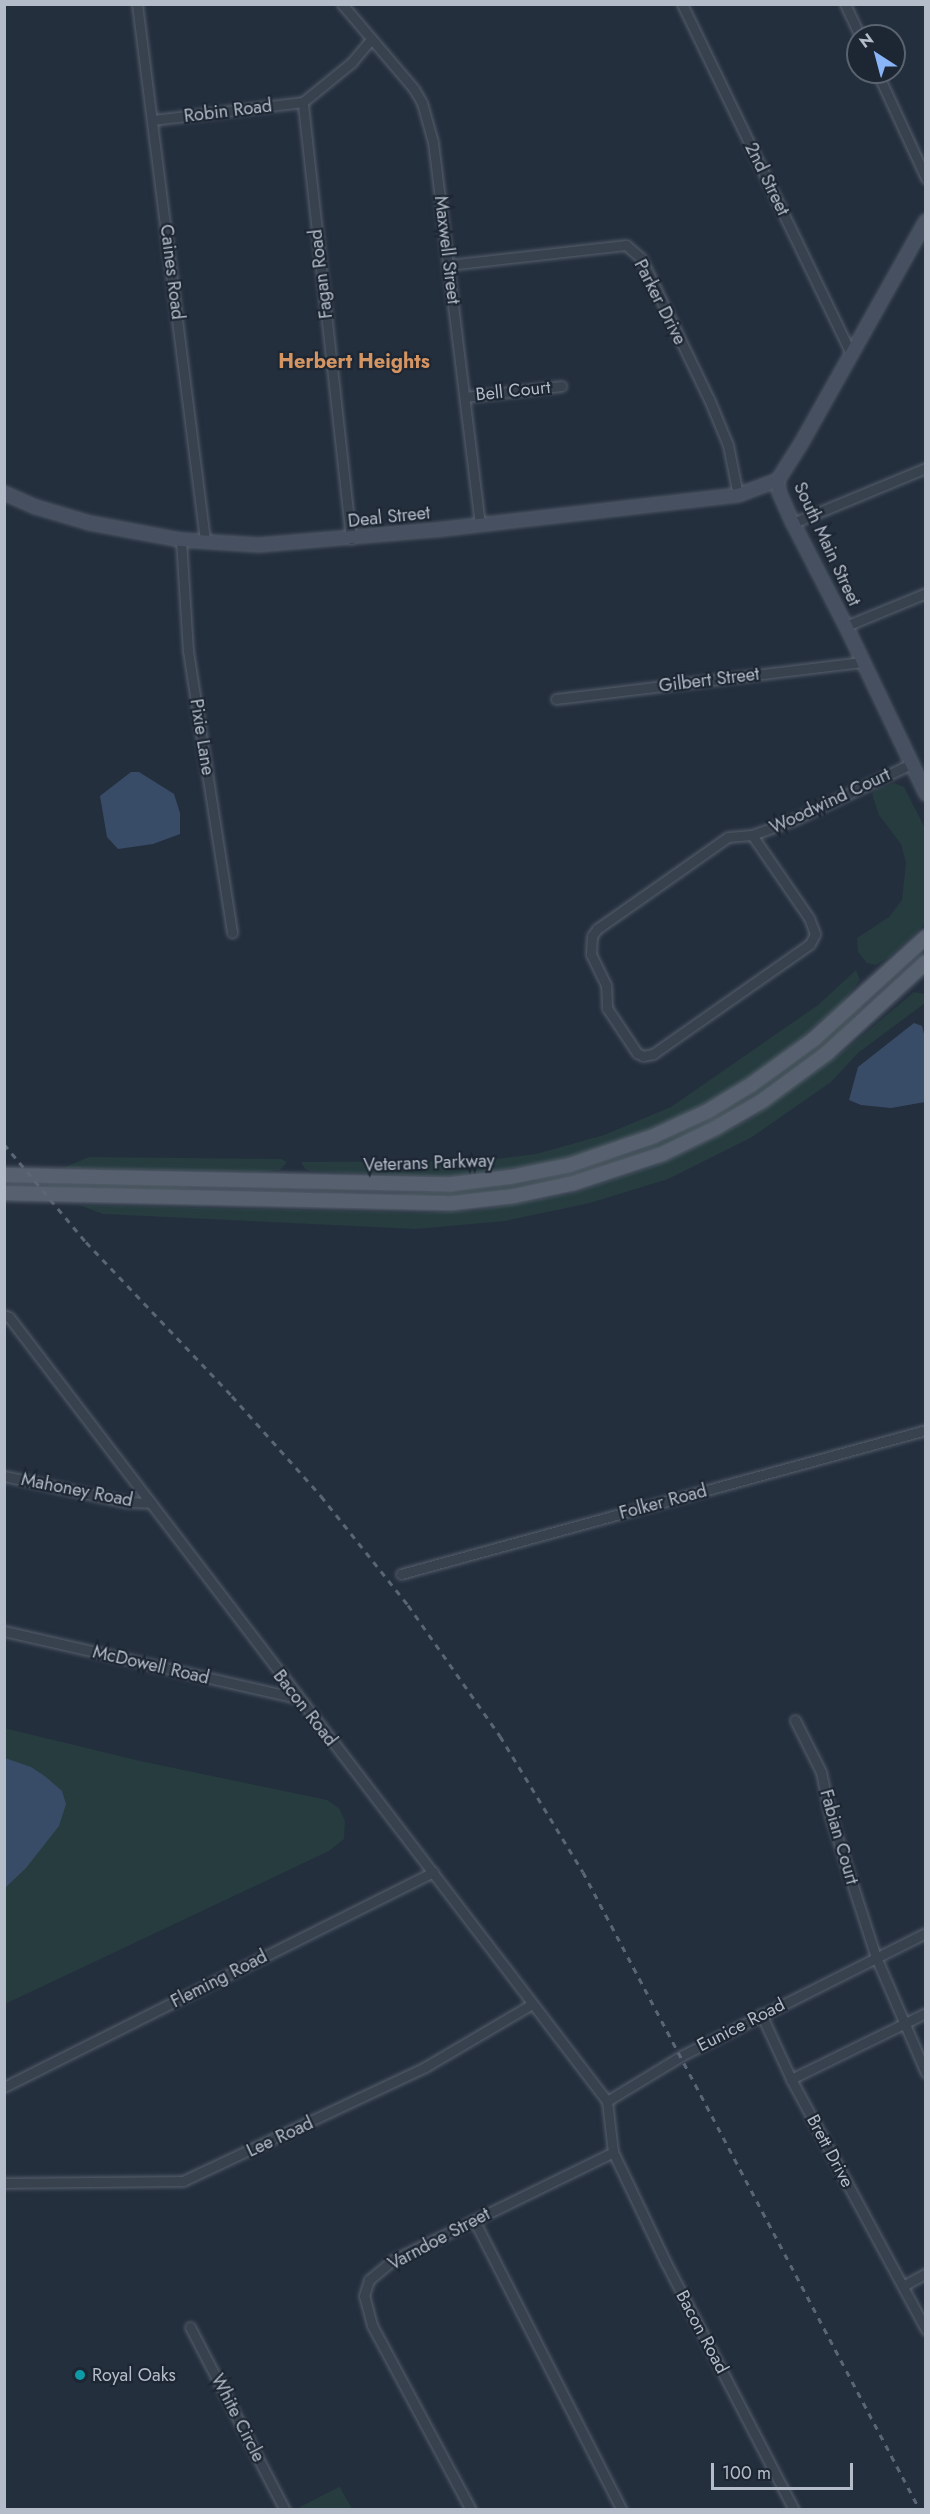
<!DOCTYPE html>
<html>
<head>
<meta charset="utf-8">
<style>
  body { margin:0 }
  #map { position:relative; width:930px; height:2514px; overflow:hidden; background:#242f3e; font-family:Jost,sans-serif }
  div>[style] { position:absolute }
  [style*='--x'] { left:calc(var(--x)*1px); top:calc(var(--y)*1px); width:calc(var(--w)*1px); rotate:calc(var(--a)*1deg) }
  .green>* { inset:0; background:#263c3f }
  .water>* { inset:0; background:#394c67 }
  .roads { filter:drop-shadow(0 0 2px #565f6c) drop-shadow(0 0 2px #565f6c) }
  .street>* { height:9px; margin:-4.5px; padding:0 4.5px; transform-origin:4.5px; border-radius:4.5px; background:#38414e }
  .secondary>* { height:12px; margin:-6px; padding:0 6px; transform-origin:6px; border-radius:6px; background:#465061 }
  .primary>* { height:14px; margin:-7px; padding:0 7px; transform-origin:7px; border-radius:7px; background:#56606e }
  .rail>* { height:3px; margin-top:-1.5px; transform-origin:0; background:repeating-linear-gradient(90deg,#5a6575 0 6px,transparent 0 12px) }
  .dots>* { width:16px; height:16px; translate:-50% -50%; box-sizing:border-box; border:3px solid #1d2633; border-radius:50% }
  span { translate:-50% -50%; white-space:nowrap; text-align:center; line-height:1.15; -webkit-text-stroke:4.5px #1d2633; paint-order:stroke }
  .street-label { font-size:18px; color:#b4bcc9 }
  .poi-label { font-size:18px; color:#b4bcc9 }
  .left { translate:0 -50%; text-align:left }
  .neighbourhood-label { font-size:20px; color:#d59563; font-weight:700 }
  .frame { position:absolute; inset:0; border:6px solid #b4bcc9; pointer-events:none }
  .north { position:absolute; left:846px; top:24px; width:60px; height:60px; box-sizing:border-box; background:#1d2633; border:2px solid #59626f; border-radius:50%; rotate:324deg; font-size:16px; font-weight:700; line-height:24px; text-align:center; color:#b4bcc9 }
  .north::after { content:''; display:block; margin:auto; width:21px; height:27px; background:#8ab4f8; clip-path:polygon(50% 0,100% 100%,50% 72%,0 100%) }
  .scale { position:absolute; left:711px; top:2463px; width:142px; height:27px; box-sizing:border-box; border:3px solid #b4bcc9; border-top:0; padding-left:8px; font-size:18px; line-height:21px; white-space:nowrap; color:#b4bcc9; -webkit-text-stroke:4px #1d2633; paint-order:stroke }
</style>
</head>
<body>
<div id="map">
  <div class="green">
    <i style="clip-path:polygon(894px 783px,904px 787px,925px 828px,925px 924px,889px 957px,876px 965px,867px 963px,858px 952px,857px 938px,889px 917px,902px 900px,906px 863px,901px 844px,879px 815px,872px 794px,877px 789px)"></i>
    <i style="clip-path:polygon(856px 970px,860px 980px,841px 1004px,775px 1060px,730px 1090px,677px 1118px,608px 1146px,539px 1165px,445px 1177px,311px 1171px,305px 1169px,301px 1162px,478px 1161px,536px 1154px,604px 1135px,671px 1107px,818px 1005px)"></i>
    <i style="clip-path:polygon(914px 992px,925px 994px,925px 1003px,858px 1053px,831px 1082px,752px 1137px,668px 1179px,590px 1203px,505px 1221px,416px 1229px,103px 1214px,79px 1205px,421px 1213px,474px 1211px,571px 1194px,655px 1166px,750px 1119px,844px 1051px)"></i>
    <i style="clip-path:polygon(860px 1005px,863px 1007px,835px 1038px,786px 1078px,744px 1105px,672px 1144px,601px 1170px,512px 1191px,447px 1197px,396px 1197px,396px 1194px,482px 1188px,533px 1181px,640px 1150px,697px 1124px,741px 1100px,808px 1052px)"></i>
    <i style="clip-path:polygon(89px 1157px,281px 1159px,287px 1162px,280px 1170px,256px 1172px,63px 1168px)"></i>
    <i style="clip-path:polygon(47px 1183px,185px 1186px,185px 1189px,156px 1192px,49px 1189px)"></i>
    <i style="clip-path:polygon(4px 1728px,140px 1761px,327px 1800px,339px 1808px,345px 1821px,344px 1839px,329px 1851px,5px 2004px)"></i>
    <i style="clip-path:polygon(340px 2487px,352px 2509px,296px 2509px,339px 2487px)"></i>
  </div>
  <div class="water">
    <i style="clip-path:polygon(131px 772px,139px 772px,174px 794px,180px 813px,180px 834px,153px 844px,118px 849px,107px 837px,100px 796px)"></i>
    <i style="clip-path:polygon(914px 1023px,922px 1026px,925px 1038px,925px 1102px,891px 1108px,861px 1105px,849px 1100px,858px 1067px)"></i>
    <i style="clip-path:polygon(5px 1758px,31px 1767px,46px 1777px,62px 1791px,66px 1804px,59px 1826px,26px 1868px,5px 1888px)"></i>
  </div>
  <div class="roads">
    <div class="street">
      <i style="--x:137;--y:4;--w:540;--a:82.77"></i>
      <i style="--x:342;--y:4;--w:111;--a:49.7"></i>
      <i style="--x:414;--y:89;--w:16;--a:60"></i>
      <i style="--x:422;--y:103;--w:41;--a:74.2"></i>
      <i style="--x:433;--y:142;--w:386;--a:83"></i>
      <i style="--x:682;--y:4;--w:388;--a:64.2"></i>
      <i style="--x:845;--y:4;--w:35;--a:65"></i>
      <i style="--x:877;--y:72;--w:117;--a:65.2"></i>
      <i style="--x:153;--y:120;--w:151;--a:-6.8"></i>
      <i style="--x:448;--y:265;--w:179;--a:-6.4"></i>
      <i style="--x:626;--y:245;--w:20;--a:41"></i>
      <i style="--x:641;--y:258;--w:157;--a:64.3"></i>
      <i style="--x:709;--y:399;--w:50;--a:67.6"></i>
      <i style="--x:728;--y:445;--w:51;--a:78.7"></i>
      <i style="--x:465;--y:397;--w:97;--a:-6.5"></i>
      <i style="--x:793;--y:523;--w:144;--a:-22.5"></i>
      <i style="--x:351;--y:539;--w:440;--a:-96.3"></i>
      <i style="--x:303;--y:102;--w:63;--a:-39.2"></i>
      <i style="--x:352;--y:62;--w:30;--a:-50"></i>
      <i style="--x:181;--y:540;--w:111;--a:86.4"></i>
      <i style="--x:188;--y:651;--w:285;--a:81.1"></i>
      <i style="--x:846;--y:626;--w:87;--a:-22.4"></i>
      <i style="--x:556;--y:699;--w:308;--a:-6.9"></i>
      <i style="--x:752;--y:835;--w:101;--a:55.5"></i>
      <i style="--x:809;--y:918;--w:17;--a:69"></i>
      <i style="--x:815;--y:934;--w:11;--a:117"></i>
      <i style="--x:810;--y:944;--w:192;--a:145"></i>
      <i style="--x:653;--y:1054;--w:10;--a:169"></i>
      <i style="--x:643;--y:1056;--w:7;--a:-153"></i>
      <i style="--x:637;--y:1053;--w:54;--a:-123.7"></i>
      <i style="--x:607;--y:1008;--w:23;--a:-92"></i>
      <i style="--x:606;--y:985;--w:34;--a:-116"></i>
      <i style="--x:591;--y:954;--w:18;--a:-87"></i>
      <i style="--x:592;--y:936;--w:9;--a:-54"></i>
      <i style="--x:597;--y:929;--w:160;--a:-35.1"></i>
      <i style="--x:728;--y:837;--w:24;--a:-5"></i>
      <i style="--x:752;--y:835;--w:45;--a:-19.7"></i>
      <i style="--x:794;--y:820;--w:130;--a:-25.6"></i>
      <i style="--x:4;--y:1315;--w:5;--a:22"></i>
      <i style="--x:9;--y:1317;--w:986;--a:52.67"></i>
      <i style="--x:4;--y:1476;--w:125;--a:12"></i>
      <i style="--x:126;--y:1502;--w:25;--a:2"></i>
      <i style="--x:401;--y:1574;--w:544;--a:-15.34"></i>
      <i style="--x:4;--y:1631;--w:301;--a:12.9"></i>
      <i style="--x:795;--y:1720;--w:58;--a:63.4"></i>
      <i style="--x:821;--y:1772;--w:44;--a:78.2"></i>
      <i style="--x:830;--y:1815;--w:149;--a:72.1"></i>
      <i style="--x:876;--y:1957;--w:126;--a:66.7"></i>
      <i style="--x:761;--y:2014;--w:72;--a:65.2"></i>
      <i style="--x:791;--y:2079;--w:285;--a:61.7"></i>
      <i style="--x:791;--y:2079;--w:150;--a:-26.1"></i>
      <i style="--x:4;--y:2087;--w:480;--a:-26.6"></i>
      <i style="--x:607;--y:2101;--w:51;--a:83.3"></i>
      <i style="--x:613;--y:2152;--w:123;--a:64.5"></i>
      <i style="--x:666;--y:2263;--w:278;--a:62.6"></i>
      <i style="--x:607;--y:2101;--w:87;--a:-31.3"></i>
      <i style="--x:681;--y:2056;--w:274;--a:-26.7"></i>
      <i style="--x:4;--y:2183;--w:179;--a:-0.6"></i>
      <i style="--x:183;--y:2181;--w:268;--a:-25.2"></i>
      <i style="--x:425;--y:2067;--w:124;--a:-30.5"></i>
      <i style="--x:474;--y:2220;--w:326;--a:63"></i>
      <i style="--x:903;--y:2286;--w:26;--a:-29"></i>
      <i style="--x:190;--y:2327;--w:206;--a:62.6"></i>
      <i style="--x:471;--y:2510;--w:210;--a:-118.2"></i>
      <i style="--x:372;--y:2325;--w:30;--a:-105"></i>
      <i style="--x:364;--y:2296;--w:17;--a:-73"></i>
      <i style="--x:369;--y:2280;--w:31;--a:-40"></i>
      <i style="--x:393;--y:2260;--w:245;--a:-26.1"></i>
    </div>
    <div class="secondary">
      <i style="--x:926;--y:221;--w:253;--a:119.3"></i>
      <i style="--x:802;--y:442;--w:45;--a:122.3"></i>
      <i style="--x:778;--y:480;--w:12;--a:85"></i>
      <i style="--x:779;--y:492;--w:34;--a:66"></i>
      <i style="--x:793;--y:523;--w:116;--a:62.8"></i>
      <i style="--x:846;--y:626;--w:186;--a:64.5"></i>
      <i style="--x:4;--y:493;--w:35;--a:24"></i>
      <i style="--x:36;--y:507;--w:56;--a:16.5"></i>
      <i style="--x:90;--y:523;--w:93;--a:10.6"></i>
      <i style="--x:181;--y:540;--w:78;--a:3.7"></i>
      <i style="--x:259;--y:545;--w:177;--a:-4.9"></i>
      <i style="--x:435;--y:530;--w:305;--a:-6.6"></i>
      <i style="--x:738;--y:495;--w:43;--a:-20.6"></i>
    </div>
    <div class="primary">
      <i style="--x:4;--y:1175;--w:448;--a:1.2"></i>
      <i style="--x:452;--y:1184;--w:59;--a:-6.8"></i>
      <i style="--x:511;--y:1177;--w:60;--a:-11.5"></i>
      <i style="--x:570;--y:1165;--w:89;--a:-19"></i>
      <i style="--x:654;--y:1136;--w:60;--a:-24.8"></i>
      <i style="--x:708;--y:1111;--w:50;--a:-31.2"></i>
      <i style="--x:751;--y:1085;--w:78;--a:-36.1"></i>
      <i style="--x:814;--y:1039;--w:151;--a:-42.3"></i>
      <i style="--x:4;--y:1193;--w:449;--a:1.3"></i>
      <i style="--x:453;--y:1203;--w:61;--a:-6.5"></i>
      <i style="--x:514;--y:1196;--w:61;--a:-12.2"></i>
      <i style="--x:574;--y:1183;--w:93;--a:-18.2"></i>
      <i style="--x:662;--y:1154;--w:61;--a:-26.1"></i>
      <i style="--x:717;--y:1127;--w:52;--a:-30"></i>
      <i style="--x:762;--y:1101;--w:81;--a:-36.4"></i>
      <i style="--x:827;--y:1053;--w:134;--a:-42.6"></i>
    </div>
  </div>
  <div class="rail">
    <i style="--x:4;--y:1144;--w:128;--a:50.1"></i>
    <i style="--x:86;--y:1242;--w:212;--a:46.5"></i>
    <i style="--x:232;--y:1396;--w:134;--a:48.3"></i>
    <i style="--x:321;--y:1496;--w:139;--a:51.4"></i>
    <i style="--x:408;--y:1605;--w:160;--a:54.9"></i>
    <i style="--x:500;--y:1736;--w:159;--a:58.6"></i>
    <i style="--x:583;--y:1872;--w:722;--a:62.16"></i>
  </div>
  <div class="dots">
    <i style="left:80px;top:2375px;background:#0f9aa8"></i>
  </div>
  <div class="street-label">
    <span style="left:228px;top:111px;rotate:-7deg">Robin Road</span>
    <span style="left:767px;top:179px;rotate:64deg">2nd Street</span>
    <span style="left:447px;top:250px;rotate:83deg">Maxwell Street</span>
    <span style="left:172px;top:272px;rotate:83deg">Caines Road</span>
    <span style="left:321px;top:274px;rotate:-97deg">Fagan Road</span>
    <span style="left:660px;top:302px;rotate:63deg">Parker Drive</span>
    <span style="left:513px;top:391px;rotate:-6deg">Bell Court</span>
    <span style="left:389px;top:517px;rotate:-6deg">Deal Street</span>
    <span style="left:827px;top:544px;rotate:65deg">South Main Street</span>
    <span style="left:709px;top:680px;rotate:-7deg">Gilbert Street</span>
    <span style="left:202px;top:737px;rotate:81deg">Pixie Lane</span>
    <span style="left:830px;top:801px;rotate:-25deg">Woodwind Court</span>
    <span style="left:429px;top:1163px;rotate:-2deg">Veterans Parkway</span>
    <span style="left:77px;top:1490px;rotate:11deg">Mahoney Road</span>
    <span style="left:663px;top:1502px;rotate:-15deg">Folker Road</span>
    <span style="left:151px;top:1665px;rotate:13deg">McDowell Road</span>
    <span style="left:305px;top:1708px;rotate:52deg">Bacon Road</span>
    <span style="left:839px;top:1837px;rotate:74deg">Fabian Court</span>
    <span style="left:219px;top:1979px;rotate:-27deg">Fleming Road</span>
    <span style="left:741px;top:2025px;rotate:-27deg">Eunice Road</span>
    <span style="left:280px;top:2137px;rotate:-25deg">Lee Road</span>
    <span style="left:830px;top:2151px;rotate:62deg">Brett Drive</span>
    <span style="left:439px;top:2239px;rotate:-28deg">Varndoe Street</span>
    <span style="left:702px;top:2332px;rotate:62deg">Bacon Road</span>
    <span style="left:238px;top:2418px;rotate:63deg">White Circle</span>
  </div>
  <div class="poi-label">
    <span class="left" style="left:92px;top:2375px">Royal Oaks</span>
  </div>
  <div class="neighbourhood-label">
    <span style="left:354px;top:361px">Herbert Heights</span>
  </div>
  <div class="frame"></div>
  <div class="north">N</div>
  <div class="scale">100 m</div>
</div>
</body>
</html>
